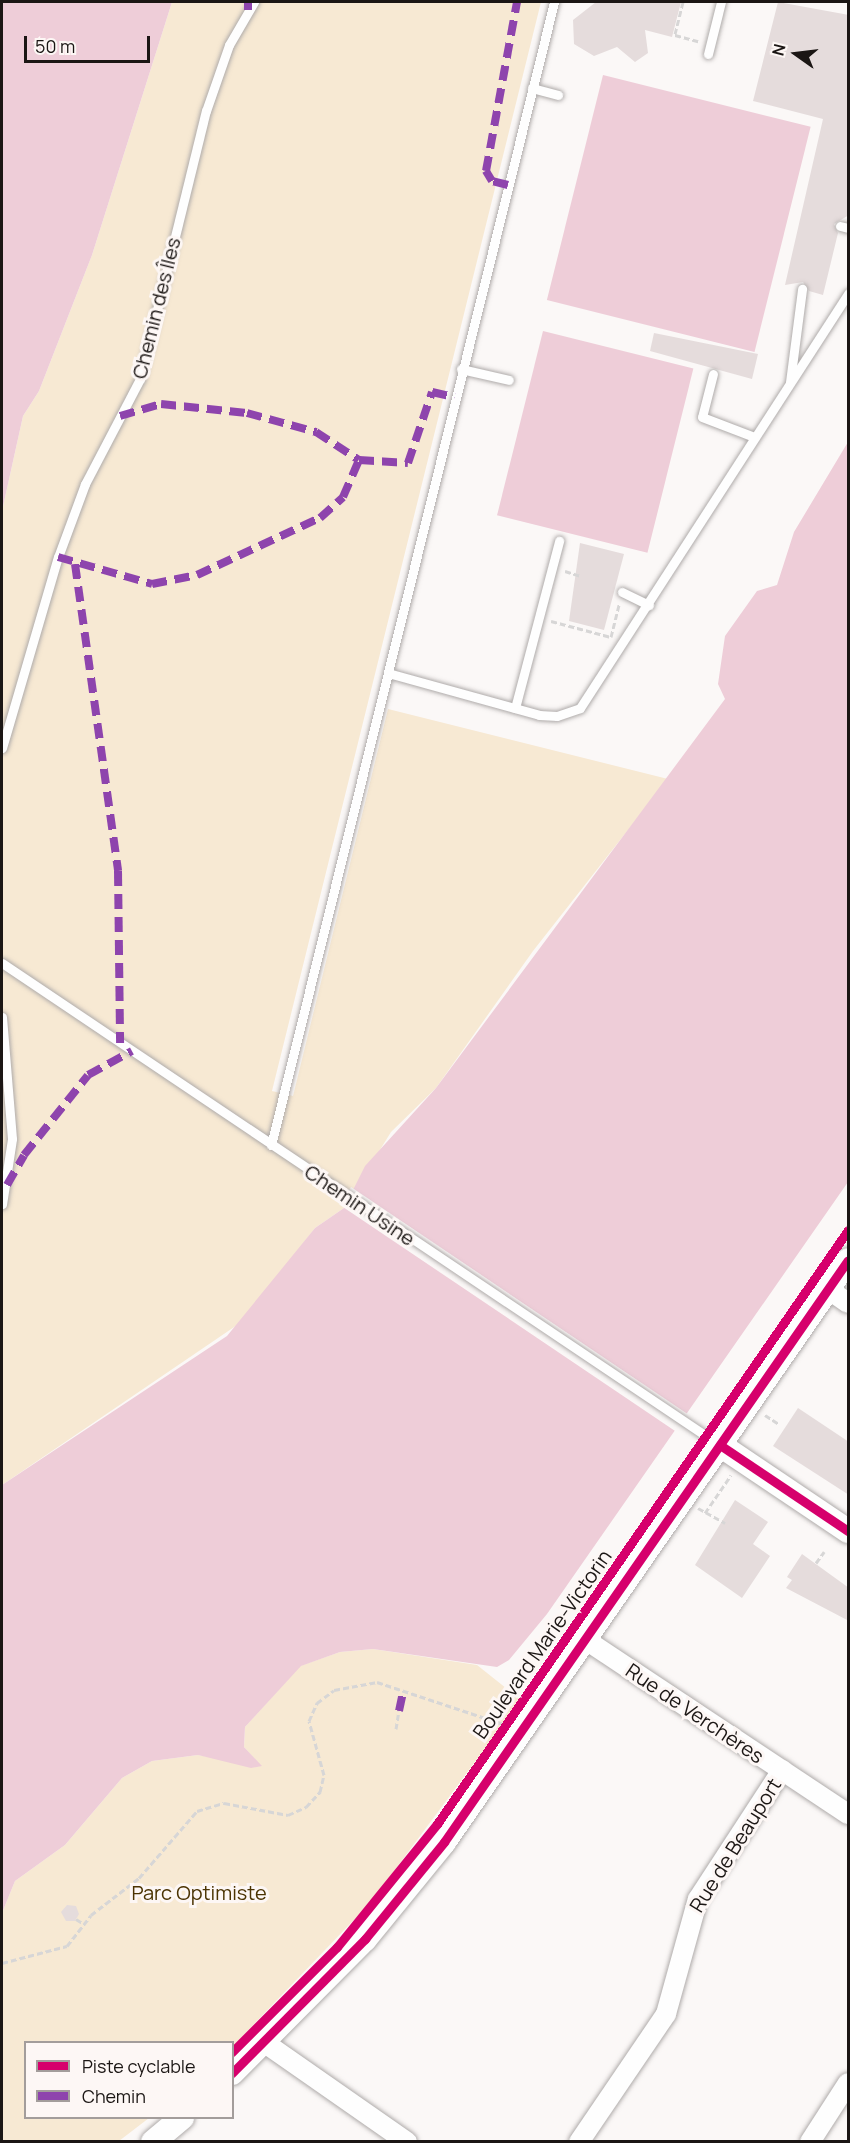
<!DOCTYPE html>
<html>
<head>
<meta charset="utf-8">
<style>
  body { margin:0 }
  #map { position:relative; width:850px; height:2143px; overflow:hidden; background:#fbf8f7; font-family:Manrope,sans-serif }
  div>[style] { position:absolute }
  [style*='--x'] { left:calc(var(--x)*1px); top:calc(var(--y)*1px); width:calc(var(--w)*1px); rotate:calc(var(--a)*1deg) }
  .green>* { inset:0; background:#f7e9d3 }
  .water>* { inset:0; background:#eecdd8; transform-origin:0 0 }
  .pier>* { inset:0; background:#fbf8f7; transform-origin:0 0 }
  .building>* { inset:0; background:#e5dcdc }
  .path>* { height:3px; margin-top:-1.5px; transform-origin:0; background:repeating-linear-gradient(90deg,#d7d6d6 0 6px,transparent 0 9px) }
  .roads { filter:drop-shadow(0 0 2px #afabaa) drop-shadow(0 0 2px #afabaa) }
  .service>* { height:9px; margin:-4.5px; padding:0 4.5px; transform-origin:4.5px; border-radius:4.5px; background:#fefefe }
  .minor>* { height:20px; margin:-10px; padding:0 10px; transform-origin:10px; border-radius:10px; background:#fefefe }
  .tertiary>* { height:24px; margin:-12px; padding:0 12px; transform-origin:12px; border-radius:12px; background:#fefefe }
  .quiet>* { height:8px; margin-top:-4px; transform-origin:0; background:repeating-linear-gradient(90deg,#8e44ad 0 15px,transparent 0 23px) }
  .cycleway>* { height:9px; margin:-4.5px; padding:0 4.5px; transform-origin:4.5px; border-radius:4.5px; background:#d6006c }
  span { translate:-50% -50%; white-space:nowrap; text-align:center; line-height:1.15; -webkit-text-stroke:6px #fdf7f5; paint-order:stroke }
  .street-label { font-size:20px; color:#1b1614 }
  .park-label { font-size:20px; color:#4b3302 }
  .frame { position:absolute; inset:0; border:3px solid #1b1614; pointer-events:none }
  .legend { position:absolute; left:24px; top:2041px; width:210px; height:78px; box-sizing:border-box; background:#fdf7f5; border:2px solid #a39d9b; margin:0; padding:8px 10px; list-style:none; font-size:18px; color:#1b1614 }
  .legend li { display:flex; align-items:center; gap:12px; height:30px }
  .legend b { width:30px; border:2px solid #a39d9b }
  .north { position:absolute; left:766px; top:24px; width:60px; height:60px; -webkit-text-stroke:4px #fdf7f5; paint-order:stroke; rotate:284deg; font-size:16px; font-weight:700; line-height:24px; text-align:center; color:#1b1614 }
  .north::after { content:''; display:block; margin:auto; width:21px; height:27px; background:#1b1614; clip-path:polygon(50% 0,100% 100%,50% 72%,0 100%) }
  .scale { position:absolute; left:24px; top:36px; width:126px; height:27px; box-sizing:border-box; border:3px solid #1b1614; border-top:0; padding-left:8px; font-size:18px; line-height:21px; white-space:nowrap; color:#1b1614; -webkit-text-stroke:4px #fdf7f5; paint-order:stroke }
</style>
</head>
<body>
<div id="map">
  <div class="green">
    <i style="clip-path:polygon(172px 2px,541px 2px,272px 1091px,293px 1096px,388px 709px,668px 779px,533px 951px,436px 1088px,391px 1132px,344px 1208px,315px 1228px,243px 1321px,2px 1485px,2px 511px,23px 416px,39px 391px,92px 255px)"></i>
    <i style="clip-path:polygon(373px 1649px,477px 1665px,521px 1700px,371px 1902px,233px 2046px,26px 2042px,26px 2118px,149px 2118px,119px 2141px,2px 2142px,2px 1913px,15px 1881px,65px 1845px,122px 1778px,152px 1761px,198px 1755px,261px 1766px,244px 1747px,245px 1727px,300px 1666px,340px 1652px)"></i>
  </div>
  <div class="water">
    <i style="clip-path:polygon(2px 2px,172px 2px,92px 255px,39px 391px,23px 416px,2px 511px)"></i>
    <i style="left:603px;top:75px;width:214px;height:232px;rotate:14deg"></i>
    <i style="left:543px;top:331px;width:155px;height:190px;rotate:14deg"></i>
    <i style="clip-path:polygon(848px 442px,848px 1182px,547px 1614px,509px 1660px,497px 1667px,373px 1649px,340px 1652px,301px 1666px,245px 1727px,244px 1747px,262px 1766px,251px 1768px,198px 1755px,152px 1761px,122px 1778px,65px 1845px,15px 1881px,2px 1913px,2px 1485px,227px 1336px,315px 1228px,344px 1208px,365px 1166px,436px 1088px,725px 699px,718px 684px,725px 636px,757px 591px,777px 585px,794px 532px)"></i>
  </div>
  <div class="pier">
    <i style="left:351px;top:1187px;width:406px;height:21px;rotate:34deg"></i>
  </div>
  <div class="building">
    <i style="clip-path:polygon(596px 2px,681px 2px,672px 37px,645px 30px,648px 53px,635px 62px,617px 47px,594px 56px,574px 44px,573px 20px)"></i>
    <i style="clip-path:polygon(778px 2px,849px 15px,849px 215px,834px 224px,838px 233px,823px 295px,809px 291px,803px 282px,785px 285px,823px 119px,753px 101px)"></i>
    <i style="clip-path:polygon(654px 333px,758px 354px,752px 379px,650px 351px)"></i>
    <i style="clip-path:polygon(580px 543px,624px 554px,604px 630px,569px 621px)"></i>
    <i style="clip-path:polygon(798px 1408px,849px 1442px,849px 1495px,773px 1446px)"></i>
    <i style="clip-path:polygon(735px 1500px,768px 1522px,753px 1544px,770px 1556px,742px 1598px,695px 1565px)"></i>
    <i style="clip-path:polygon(802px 1554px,849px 1588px,849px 1621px,786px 1588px,792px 1580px,787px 1577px)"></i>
    <i style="clip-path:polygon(67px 1905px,76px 1906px,79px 1914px,75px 1921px,66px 1921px,61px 1912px)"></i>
  </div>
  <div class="path">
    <i style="--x:683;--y:2;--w:34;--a:104"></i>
    <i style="--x:675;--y:35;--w:24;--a:15"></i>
    <i style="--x:565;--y:571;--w:16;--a:18"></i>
    <i style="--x:551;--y:621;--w:62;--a:14.9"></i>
    <i style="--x:611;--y:637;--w:34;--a:-76"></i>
    <i style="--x:765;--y:1415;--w:17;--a:33"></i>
    <i style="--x:698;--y:1508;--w:31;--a:29"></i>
    <i style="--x:705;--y:1513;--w:46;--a:-55.6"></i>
    <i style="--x:816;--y:1563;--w:14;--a:-54"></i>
    <i style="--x:396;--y:1729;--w:18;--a:-81"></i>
    <i style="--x:76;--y:1919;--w:9;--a:32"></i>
    <i style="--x:2;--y:1963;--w:67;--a:-14.7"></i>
    <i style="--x:67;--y:1946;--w:39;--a:-52"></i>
    <i style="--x:91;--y:1915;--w:61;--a:-37.6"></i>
    <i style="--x:139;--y:1878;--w:89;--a:-49.1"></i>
    <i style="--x:197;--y:1811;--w:28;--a:-17"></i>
    <i style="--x:224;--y:1803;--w:65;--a:10.6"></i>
    <i style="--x:288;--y:1815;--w:20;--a:-24"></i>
    <i style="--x:306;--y:1807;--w:21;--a:-47"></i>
    <i style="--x:320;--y:1792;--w:17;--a:-77"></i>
    <i style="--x:324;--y:1775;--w:56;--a:-105.5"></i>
    <i style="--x:309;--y:1721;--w:20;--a:-66"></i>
    <i style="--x:317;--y:1703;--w:21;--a:-37"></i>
    <i style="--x:334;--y:1690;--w:44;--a:-10.5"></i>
    <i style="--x:377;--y:1682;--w:133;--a:18.4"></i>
  </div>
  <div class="roads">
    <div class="service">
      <i style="--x:708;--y:54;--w:54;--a:-76"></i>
      <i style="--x:532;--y:88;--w:27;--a:15"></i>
      <i style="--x:840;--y:226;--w:8;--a:14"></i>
      <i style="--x:461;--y:369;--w:49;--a:12.9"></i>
      <i style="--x:713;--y:374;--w:44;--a:104.3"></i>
      <i style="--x:702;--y:417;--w:56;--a:21"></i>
      <i style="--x:790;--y:382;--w:94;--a:-82.6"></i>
      <i style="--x:622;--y:592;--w:30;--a:26"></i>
      <i style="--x:388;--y:673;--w:157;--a:15.5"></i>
      <i style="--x:539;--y:715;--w:18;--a:3"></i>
      <i style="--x:557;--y:716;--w:24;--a:-19"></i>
      <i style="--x:580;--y:708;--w:494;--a:-57.1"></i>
      <i style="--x:515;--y:708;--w:173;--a:-75.2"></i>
      <i style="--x:2;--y:748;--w:199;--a:-73.7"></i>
      <i style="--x:58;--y:557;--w:78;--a:-69.7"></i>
      <i style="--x:85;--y:484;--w:119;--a:-62.4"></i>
      <i style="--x:140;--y:379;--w:276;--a:-76.2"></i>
      <i style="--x:206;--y:111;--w:70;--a:-70.8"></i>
      <i style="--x:229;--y:45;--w:50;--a:-59.8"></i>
      <i style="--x:2;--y:963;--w:863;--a:33.89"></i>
      <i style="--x:2;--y:1017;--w:122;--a:85.3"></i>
      <i style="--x:12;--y:1139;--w:66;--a:98.7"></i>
      <i style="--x:271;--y:1145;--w:1178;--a:-76.09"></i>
    </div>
    <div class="minor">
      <i style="--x:828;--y:1289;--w:24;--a:35"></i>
      <i style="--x:586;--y:1640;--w:315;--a:33.6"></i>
      <i style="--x:265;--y:2043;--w:173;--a:34.9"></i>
      <i style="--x:579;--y:2142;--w:155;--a:-55.8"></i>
      <i style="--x:666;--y:2014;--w:119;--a:-74.5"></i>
      <i style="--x:698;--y:1899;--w:154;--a:-56.9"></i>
      <i style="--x:810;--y:2142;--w:70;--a:-57.2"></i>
    </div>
    <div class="tertiary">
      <i style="--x:720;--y:1445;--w:154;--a:33.9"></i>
      <i style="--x:232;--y:2073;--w:189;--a:-45.2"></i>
      <i style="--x:365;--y:1939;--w:125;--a:-50.8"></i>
      <i style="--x:444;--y:1842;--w:708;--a:-55.23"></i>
      <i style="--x:153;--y:2142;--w:38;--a:-40"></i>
    </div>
  </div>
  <div class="quiet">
    <i style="--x:248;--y:10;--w:8;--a:-90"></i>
    <i style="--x:508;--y:185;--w:16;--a:-166"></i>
    <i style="--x:492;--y:181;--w:12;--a:-121"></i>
    <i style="--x:486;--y:171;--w:172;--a:-79.6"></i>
    <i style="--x:120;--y:416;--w:43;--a:-16.3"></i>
    <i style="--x:161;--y:404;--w:86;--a:6"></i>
    <i style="--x:247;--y:413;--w:72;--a:15.4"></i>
    <i style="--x:316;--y:432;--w:51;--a:33.1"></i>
    <i style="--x:58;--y:557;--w:98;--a:16"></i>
    <i style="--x:152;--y:584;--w:46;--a:-11.3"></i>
    <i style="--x:197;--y:575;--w:136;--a:-24.9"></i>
    <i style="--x:320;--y:518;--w:31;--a:-42"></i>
    <i style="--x:343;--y:497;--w:40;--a:-66.6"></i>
    <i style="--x:359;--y:460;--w:49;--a:3.5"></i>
    <i style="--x:408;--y:463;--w:75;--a:-71.3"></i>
    <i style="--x:432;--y:392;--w:23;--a:13"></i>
    <i style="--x:75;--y:564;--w:310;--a:82"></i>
    <i style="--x:118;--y:871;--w:172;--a:89.3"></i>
    <i style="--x:7;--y:1185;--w:34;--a:-60"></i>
    <i style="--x:24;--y:1155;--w:102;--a:-51.3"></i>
    <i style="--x:88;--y:1075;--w:50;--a:-28.6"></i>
    <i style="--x:399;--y:1711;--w:19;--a:-78"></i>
  </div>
  <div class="cycleway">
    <i style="--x:720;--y:1445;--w:154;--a:33.9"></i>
    <i style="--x:232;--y:2052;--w:148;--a:-45"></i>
    <i style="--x:337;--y:1947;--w:159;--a:-50.9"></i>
    <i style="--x:437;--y:1824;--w:722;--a:-55.32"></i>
    <i style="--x:232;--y:2073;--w:189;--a:-45.2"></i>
    <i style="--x:365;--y:1939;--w:125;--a:-50.8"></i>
    <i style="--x:444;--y:1842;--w:708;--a:-55.23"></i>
  </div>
  <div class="street-label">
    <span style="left:156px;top:308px;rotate:-76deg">Chemin des Îles</span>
    <span style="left:360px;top:1205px;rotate:34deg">Chemin Usine</span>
    <span style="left:542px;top:1644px;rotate:-55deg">Boulevard Marie-Victorin</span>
    <span style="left:695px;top:1713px;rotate:34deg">Rue de Verchères</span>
    <span style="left:735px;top:1845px;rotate:-58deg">Rue de Beauport</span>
  </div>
  <div class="park-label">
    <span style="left:199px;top:1892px">Parc Optimiste</span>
  </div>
  <div class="frame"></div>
  <ul class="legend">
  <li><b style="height:8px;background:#d6006c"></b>Piste cyclable</li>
  <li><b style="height:8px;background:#8e44ad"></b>Chemin</li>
  </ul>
  <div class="north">N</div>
  <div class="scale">50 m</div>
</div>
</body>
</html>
